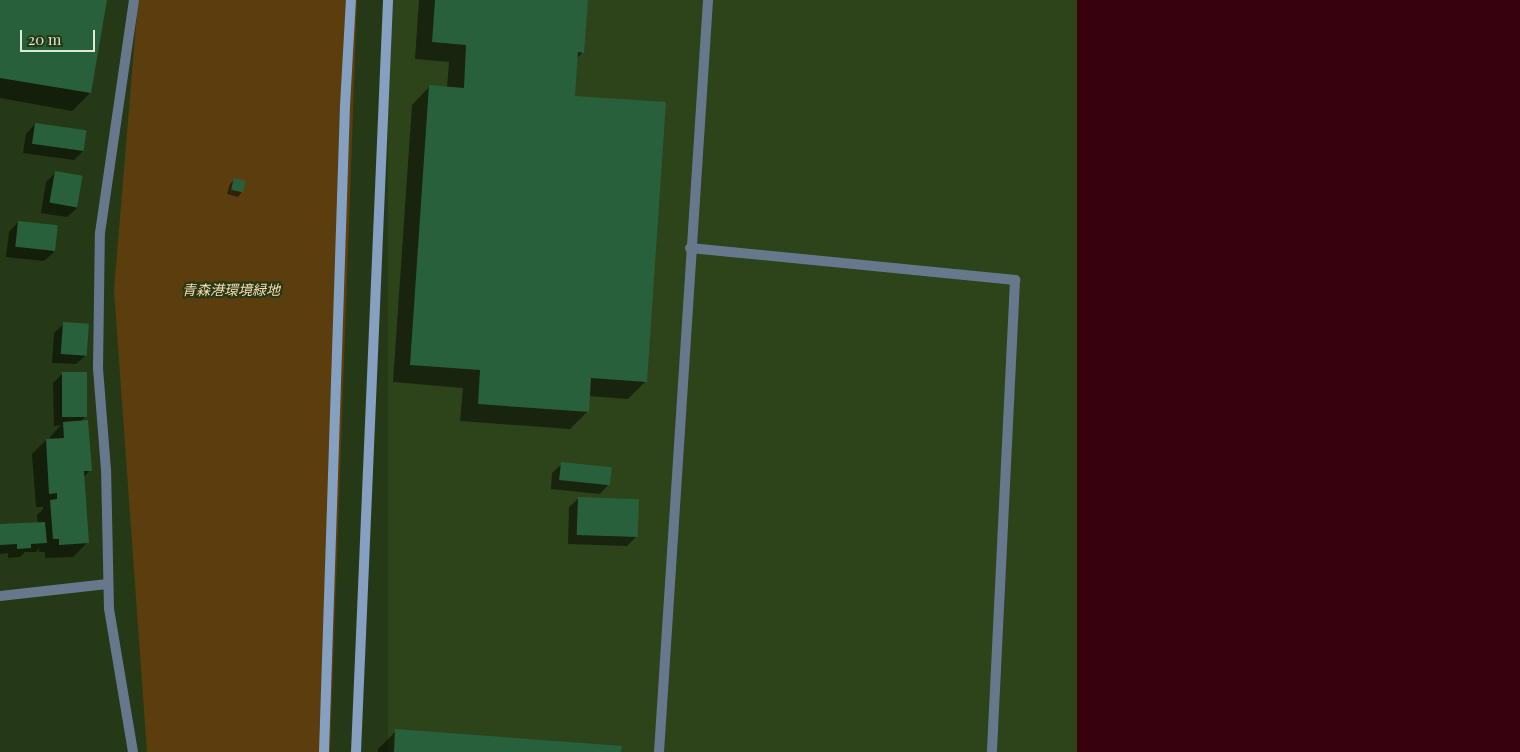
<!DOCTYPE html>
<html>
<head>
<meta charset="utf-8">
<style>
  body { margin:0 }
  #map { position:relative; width:1520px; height:752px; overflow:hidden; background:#253916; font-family:"Playfair Display","Noto Sans JP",serif }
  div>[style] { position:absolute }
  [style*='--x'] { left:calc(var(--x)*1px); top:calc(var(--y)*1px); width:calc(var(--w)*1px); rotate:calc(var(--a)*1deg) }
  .built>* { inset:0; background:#2d441a; transform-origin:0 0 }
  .green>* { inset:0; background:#5b3d0e }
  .water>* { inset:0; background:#37010e; transform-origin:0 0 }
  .shadow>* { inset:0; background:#0007 }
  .building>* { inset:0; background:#28603c; transform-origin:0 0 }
  .lane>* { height:10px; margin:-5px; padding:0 5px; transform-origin:5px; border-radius:5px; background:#67788d }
  .street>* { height:10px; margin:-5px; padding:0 5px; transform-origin:5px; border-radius:5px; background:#67788d }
  .secondary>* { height:10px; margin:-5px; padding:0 5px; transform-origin:5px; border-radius:5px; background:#85a0c0 }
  span { translate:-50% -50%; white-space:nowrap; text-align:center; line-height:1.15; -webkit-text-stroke:4px #253916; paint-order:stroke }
  .park-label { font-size:14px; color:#fddaaf; font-style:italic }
  .scale { position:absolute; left:20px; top:30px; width:75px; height:22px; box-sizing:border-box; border:2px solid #ddead5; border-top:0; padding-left:6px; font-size:15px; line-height:18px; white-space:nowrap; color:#ddead5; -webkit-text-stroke:4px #253916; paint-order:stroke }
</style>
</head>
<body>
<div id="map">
  <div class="built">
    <i style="left:388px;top:0;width:699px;height:753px"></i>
  </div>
  <div class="green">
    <i style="clip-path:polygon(138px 0,357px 0,330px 752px,147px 752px,114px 290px)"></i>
  </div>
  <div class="water">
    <i style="left:1077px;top:0;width:443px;height:753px"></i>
  </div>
  <div class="shadow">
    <i style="clip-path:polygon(0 0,105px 0,90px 93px,72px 111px,0 98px)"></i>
    <i style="clip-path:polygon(419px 0,586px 0,583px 52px,576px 59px,573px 97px,646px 381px,628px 399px,589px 396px,588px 411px,570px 429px,460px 421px,463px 388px,393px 382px,412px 105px,429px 87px,447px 88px,449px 62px,415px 59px)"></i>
    <i style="clip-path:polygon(35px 124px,84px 150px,74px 160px,23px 153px,26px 134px)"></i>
    <i style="clip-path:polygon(55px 173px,77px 208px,67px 217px,41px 213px,46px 182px)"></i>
    <i style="clip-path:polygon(234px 180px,242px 192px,238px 197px,227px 194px,230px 184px)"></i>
    <i style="clip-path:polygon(18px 222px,54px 252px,44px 261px,6px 257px,9px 232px)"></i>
    <i style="clip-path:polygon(64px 324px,86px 355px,76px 364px,52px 363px,54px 333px)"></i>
    <i style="clip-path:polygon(62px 374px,86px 416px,80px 422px,90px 470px,83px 478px,87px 543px,73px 557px,45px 558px,45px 552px,39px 552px,39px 548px,36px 552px,25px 552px,20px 557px,8px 558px,8px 553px,0 554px,0 526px,38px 524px,37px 515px,43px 509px,43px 507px,36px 507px,32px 454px,46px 440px,50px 440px,50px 437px,61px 425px,54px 426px,53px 383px)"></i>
    <i style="clip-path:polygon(562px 464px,609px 484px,600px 494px,551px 489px,552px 473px)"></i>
    <i style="clip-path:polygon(579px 498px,636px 537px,627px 546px,568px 544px,569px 507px)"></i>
    <i style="clip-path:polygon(396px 731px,620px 752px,378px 752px,378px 749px)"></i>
  </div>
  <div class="building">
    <i style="clip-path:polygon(0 0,107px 0,91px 93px,0 78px)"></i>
    <i style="clip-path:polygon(435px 0,588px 0,584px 53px,578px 52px,575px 96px,666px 102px,647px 382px,591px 378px,589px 412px,478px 404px,480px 370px,410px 365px,429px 85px,464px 88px,466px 45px,432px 42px)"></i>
    <i style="left:35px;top:123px;width:52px;height:21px;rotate:8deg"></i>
    <i style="left:55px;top:171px;width:28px;height:32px;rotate:10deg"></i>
    <i style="left:234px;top:178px;width:12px;height:12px;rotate:14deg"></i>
    <i style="left:18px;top:221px;width:40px;height:26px;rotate:6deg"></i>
    <i style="left:63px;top:322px;width:26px;height:32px;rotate:4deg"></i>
    <i style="left:62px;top:372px;width:25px;height:45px"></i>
    <i style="clip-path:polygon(88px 420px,92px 471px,84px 471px,89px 543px,59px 545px,59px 539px,53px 539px,50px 500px,57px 499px,57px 493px,49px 494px,46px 439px,64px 438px,63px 422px)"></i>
    <i style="left:561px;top:462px;width:51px;height:18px;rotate:6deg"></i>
    <i style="left:578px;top:497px;width:61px;height:38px;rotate:2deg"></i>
    <i style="clip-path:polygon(45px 522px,47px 543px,31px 544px,31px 548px,17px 549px,17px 544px,0 545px,0 524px)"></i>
    <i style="clip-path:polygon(395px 729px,622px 746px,621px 752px,394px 752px)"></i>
  </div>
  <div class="lane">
    <i style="--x:690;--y:248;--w:327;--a:5.6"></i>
    <i style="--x:1015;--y:280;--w:473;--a:92.8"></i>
    <i style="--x:133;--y:752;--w:145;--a:-99.5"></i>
    <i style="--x:109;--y:609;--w:139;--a:-91.2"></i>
    <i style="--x:106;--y:470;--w:102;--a:-94.5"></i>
    <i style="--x:98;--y:368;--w:135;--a:-89.2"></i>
    <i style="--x:100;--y:233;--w:235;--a:-81.7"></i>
    <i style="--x:659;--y:752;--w:754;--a:-86.27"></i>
  </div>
  <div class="street">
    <i style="--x:0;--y:596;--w:108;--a:-6.4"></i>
  </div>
  <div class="secondary">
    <i style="--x:324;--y:752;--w:646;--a:-88.14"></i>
    <i style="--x:345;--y:106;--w:106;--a:-86.8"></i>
    <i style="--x:356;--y:752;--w:753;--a:-87.56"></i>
  </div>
  <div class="park-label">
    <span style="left:231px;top:290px">青森港環境緑地</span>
  </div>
  <div class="scale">20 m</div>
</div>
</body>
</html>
